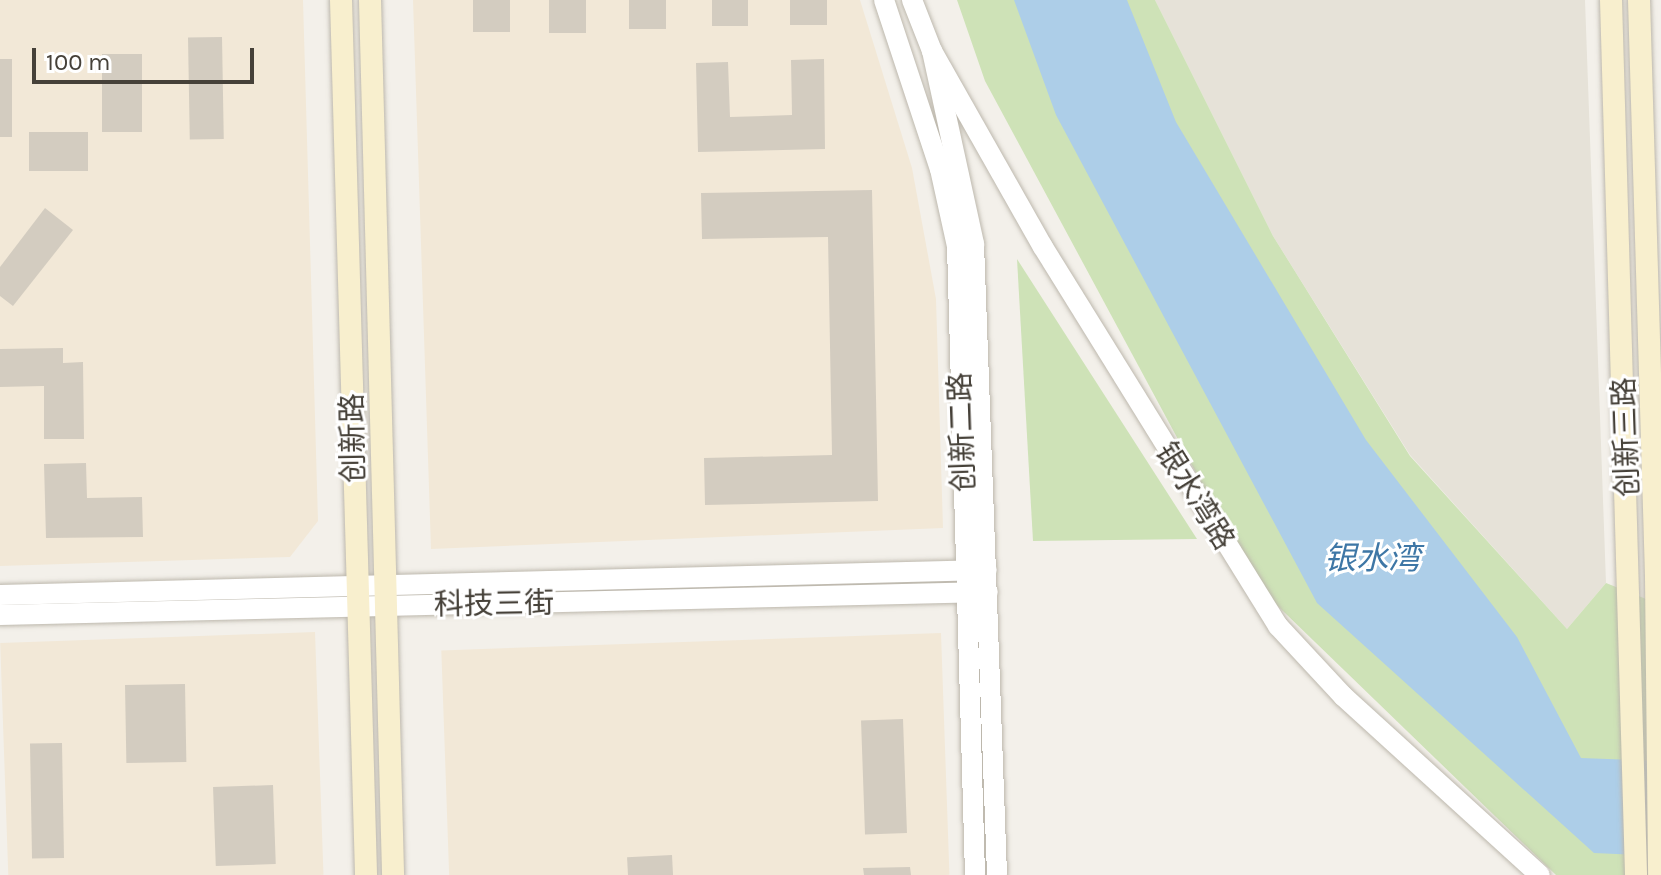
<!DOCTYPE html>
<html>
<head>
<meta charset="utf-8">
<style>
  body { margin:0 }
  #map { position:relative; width:1661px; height:875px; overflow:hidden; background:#f3f0ea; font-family:Karla,"Noto Sans SC",sans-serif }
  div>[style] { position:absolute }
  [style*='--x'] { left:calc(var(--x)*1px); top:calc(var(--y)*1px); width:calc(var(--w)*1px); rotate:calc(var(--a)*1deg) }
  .residential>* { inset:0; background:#e6e2d8 }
  .commercial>* { inset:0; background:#f2e8d7; transform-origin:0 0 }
  .green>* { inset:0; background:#cee2b7 }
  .water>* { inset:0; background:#adcee8 }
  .building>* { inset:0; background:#d3ccc0; transform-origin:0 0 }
  .roads { filter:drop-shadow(0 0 2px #bdb8ad) drop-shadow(0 0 2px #bdb8ad) }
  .tertiary>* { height:20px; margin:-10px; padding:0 10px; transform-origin:10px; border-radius:10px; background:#fff }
  .secondary>* { height:22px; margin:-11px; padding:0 11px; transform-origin:11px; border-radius:11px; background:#f8efce }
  span { translate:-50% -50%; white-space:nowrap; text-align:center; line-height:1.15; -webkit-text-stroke:6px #fff; paint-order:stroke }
  .street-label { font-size:30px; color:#464139 }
  .water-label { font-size:32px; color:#3e77a6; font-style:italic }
  .scale { position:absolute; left:32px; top:48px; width:222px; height:36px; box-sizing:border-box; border:4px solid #464139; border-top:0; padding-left:10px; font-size:24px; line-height:28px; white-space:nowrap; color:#464139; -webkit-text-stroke:6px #fff; paint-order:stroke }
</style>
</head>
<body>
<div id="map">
  <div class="residential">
    <i style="clip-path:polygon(1155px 0,1585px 0,1606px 583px,1567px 629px,1410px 455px,1273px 236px)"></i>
  </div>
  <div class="commercial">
    <i style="clip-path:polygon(0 0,303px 0,318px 521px,290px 557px,0 566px)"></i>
    <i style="clip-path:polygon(413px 0,860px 0,912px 168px,936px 299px,943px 528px,431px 549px)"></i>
    <i style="left:315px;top:632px;width:243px;height:315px;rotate:88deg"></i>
    <i style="left:941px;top:633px;width:242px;height:500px;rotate:88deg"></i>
  </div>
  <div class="green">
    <i style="clip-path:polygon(957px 0,1155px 0,1273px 236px,1410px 456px,1567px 629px,1606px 583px,1661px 605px,1661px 875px,1556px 875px,1257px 586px,985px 81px)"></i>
    <i style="clip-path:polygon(1017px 259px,1197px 539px,1033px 541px)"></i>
  </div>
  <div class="water">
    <i style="clip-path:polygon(1014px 0,1127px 0,1176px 122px,1366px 440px,1517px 637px,1581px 758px,1661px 761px,1661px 856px,1594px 853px,1317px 603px,1056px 115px)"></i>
  </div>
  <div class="building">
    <i style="left:473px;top:0;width:37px;height:32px"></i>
    <i style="left:549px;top:0;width:37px;height:33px"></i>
    <i style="left:629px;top:0;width:37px;height:29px"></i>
    <i style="left:712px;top:0;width:36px;height:26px"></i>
    <i style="left:790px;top:0;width:37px;height:25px"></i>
    <i style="left:222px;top:37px;width:102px;height:34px;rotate:89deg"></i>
    <i style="left:102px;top:54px;width:40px;height:78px"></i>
    <i style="left:0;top:59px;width:12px;height:78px"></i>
    <i style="clip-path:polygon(824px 59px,825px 149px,698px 152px,696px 63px,728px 62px,730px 117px,792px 115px,791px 60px)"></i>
    <i style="left:29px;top:132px;width:59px;height:39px"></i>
    <i style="clip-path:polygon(872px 190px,878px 501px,705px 505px,704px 458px,832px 455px,828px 237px,702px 239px,701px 193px)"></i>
    <i style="clip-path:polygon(45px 208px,73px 230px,13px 306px,0 296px,0 267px)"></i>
    <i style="clip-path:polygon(63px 348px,63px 363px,83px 362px,84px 439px,44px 439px,44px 386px,0 387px,0 349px)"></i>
    <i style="clip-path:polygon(86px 463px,87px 498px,142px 497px,143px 537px,46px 538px,44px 464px)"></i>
    <i style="left:185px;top:684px;width:78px;height:60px;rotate:89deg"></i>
    <i style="left:903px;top:719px;width:114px;height:42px;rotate:88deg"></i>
    <i style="left:62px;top:743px;width:115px;height:32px;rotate:89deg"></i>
    <i style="left:273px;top:785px;width:79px;height:60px;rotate:88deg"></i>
    <i style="left:672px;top:855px;width:20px;height:45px;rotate:87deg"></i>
    <i style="clip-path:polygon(910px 867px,911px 875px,864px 875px,863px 868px)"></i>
  </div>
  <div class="roads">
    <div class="tertiary">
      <i style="--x:884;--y:0;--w:178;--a:71.7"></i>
      <i style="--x:940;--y:169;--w:79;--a:77.6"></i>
      <i style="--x:957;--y:246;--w:629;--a:88.36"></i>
      <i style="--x:912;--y:0;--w:55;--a:68.6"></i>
      <i style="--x:932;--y:51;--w:198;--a:77.7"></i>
      <i style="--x:974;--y:244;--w:631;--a:87.91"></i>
      <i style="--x:932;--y:51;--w:225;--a:60.5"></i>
      <i style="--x:1043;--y:247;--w:446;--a:58.2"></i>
      <i style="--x:1278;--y:626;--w:96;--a:47.1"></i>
      <i style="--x:1343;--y:696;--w:266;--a:42.3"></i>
      <i style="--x:0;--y:595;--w:987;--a:-1.45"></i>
      <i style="--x:0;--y:615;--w:988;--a:-1.33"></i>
    </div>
    <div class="secondary">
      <i style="--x:341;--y:0;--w:875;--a:88.36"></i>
      <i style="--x:370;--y:0;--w:875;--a:88.49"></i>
      <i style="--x:1611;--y:0;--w:875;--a:88.36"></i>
      <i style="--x:1639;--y:0;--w:577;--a:88.31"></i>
      <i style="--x:1656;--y:577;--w:298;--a:89.4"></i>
    </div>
  </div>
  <div class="street-label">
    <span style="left:962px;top:432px;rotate:-92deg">创新二路</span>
    <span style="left:1626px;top:437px;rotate:-92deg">创新三路</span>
    <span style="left:353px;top:438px;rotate:-91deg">创新路</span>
    <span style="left:1195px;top:496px;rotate:58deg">银水湾路</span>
    <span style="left:494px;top:604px;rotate:-1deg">科技三街</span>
  </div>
  <div class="water-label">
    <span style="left:1372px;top:559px">银水湾</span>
  </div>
  <div class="scale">100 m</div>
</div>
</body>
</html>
